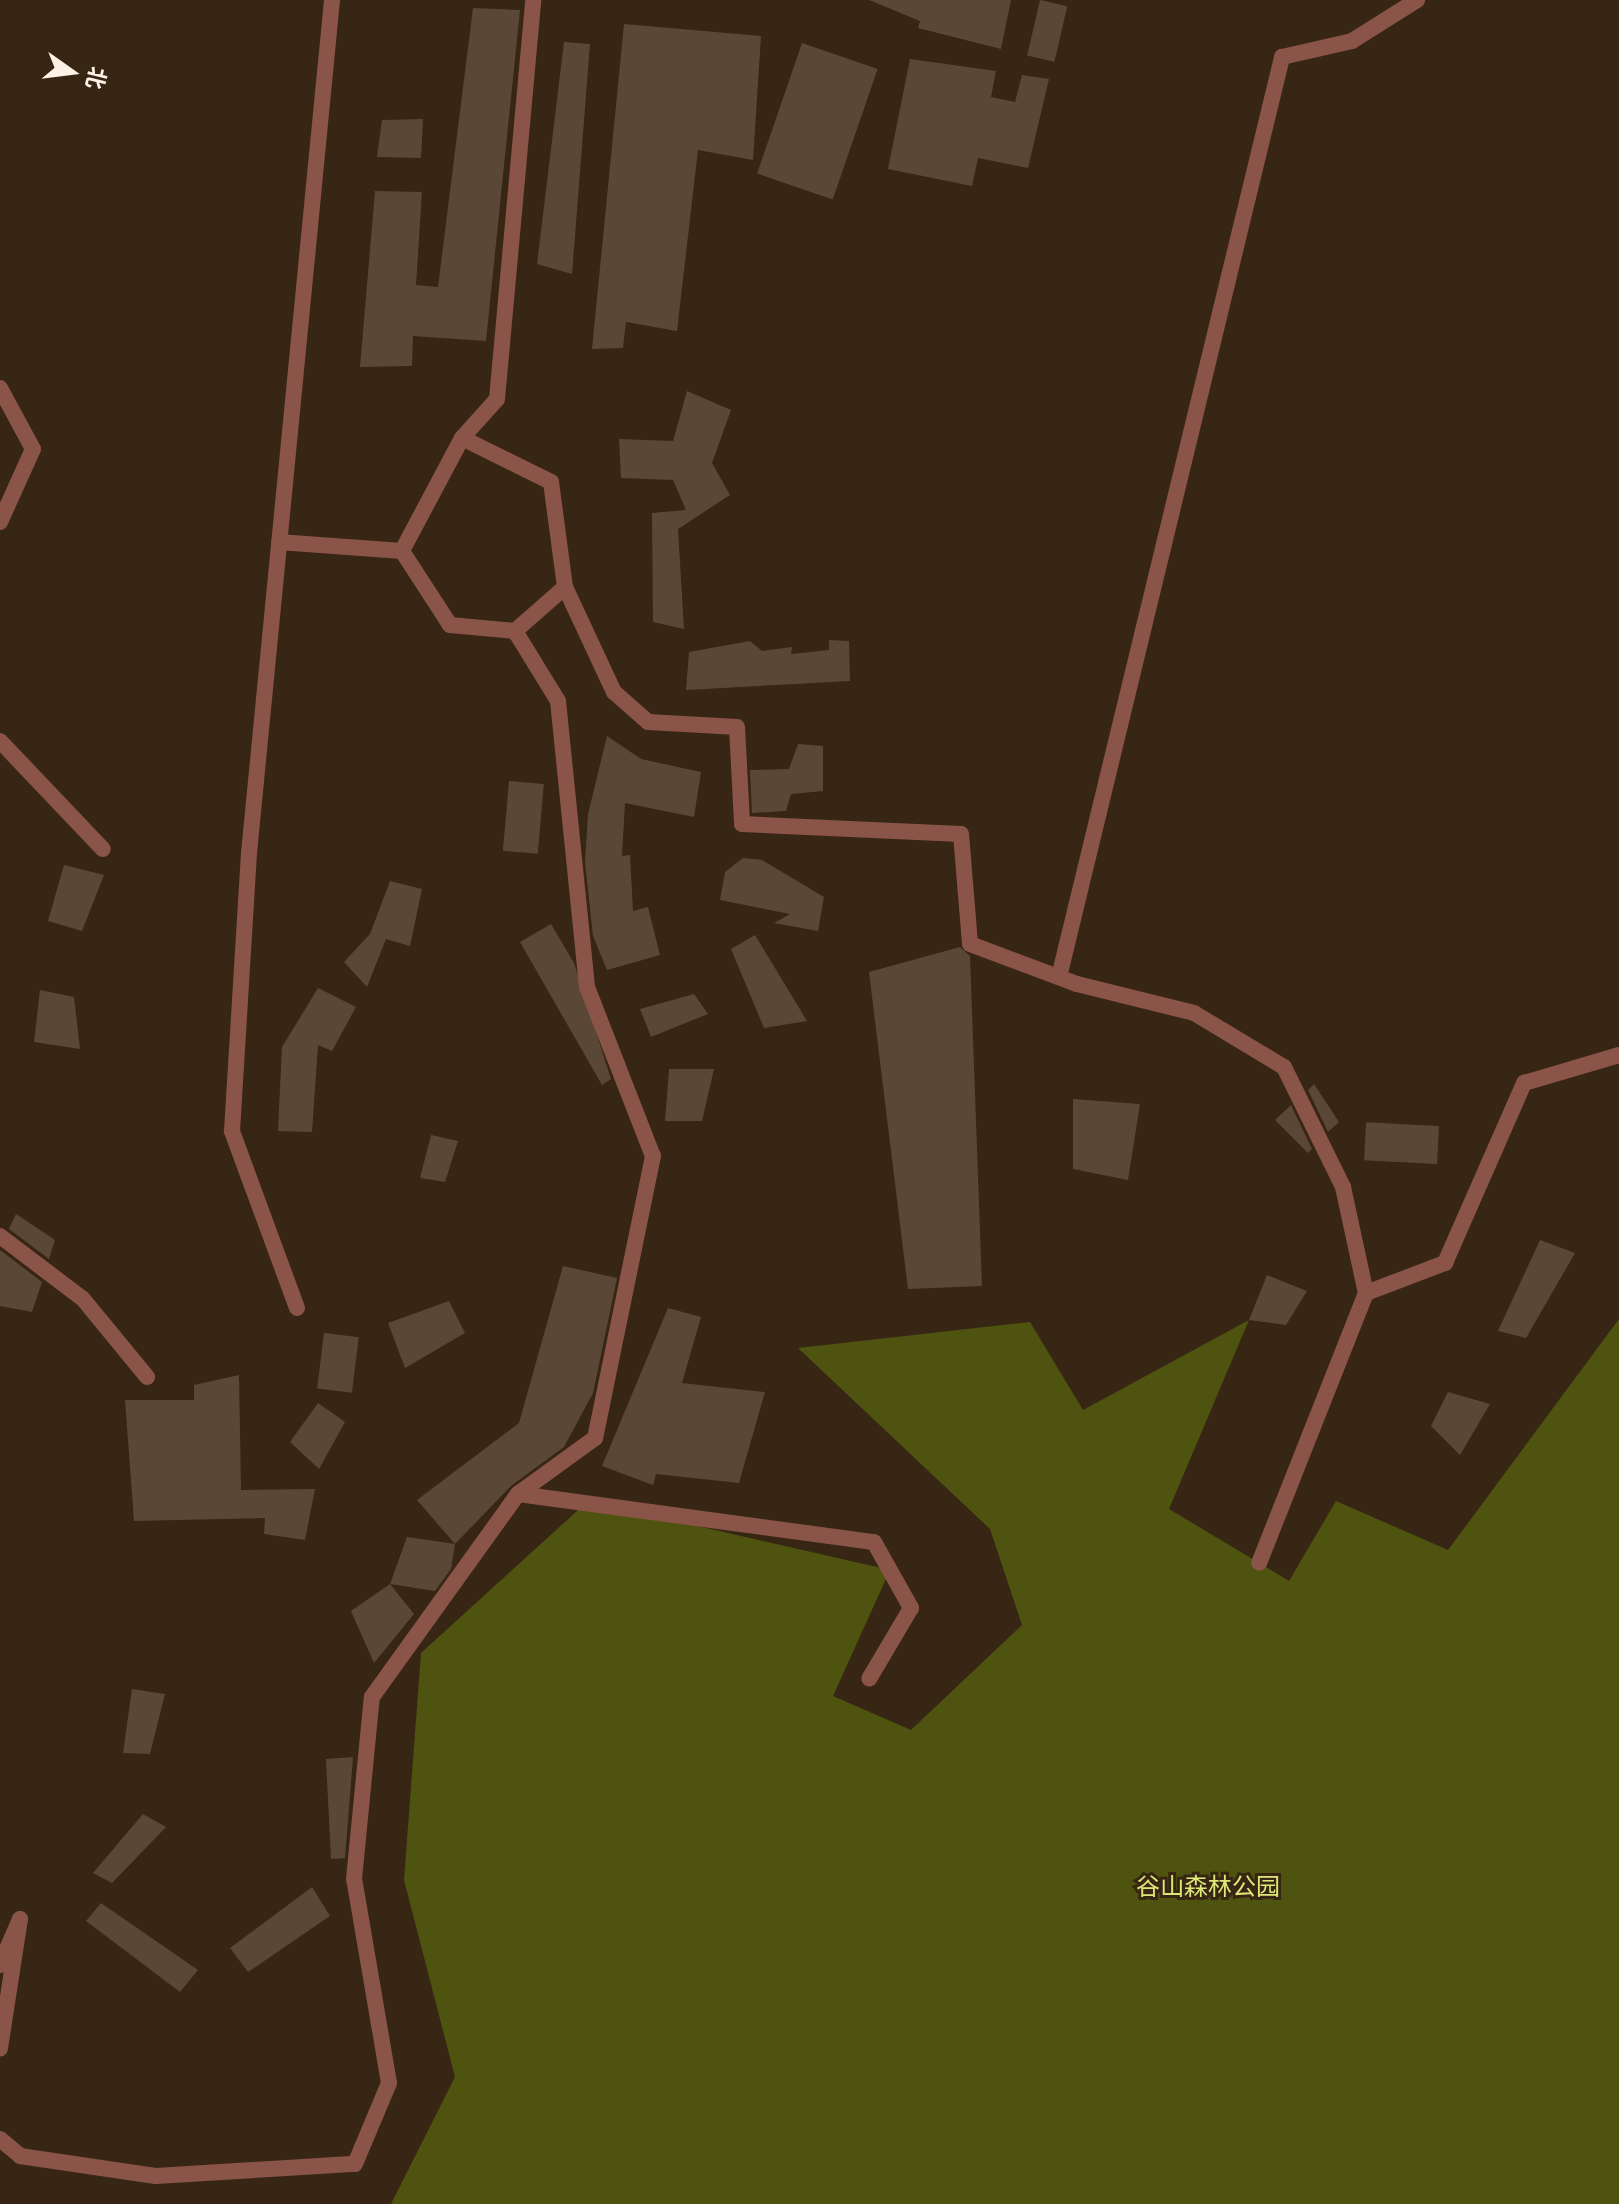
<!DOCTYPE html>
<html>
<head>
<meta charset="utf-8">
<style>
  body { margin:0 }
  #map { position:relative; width:1619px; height:2204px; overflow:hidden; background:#372614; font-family:"Varela Round","Noto Sans SC",sans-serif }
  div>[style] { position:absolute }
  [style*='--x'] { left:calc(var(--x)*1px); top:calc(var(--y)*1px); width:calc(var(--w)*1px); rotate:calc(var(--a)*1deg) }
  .forest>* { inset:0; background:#4f5310 }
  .building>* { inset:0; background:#5b4735; transform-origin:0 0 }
  .street>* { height:16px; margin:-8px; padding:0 8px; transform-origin:8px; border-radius:8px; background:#8a5448 }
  span { translate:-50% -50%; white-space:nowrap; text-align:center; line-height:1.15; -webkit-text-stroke:6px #372614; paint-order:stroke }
  .park-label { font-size:24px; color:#dee776 }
  .north { position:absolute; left:32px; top:32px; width:80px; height:80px; -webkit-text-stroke:6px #372614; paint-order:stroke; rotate:104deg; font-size:22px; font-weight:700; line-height:32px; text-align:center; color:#fef2e6 }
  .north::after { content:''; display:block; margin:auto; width:28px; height:36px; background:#fef2e6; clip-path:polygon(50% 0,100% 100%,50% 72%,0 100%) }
</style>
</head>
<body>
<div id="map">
  <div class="forest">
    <i style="clip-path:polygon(1619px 1319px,1619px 2204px,391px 2204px,455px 2077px,404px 1880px,421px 1653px,588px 1501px,890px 1570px,833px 1696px,911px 1730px,1022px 1625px,990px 1529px,798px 1348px,1030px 1322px,1083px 1410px,1249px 1320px,1169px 1509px,1289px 1581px,1336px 1501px,1448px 1550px)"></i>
  </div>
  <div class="building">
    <i style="clip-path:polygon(869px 0,1011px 0,1001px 49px,918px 28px,920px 21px)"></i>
    <i style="left:1040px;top:0;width:28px;height:57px;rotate:13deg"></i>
    <i style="clip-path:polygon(473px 8px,520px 10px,486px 341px,413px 336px,412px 366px,360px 367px,375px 191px,422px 192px,416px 285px,438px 287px)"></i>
    <i style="clip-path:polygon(624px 24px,761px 36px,753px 160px,698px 150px,677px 331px,626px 322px,623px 348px,592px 349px)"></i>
    <i style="clip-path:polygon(564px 42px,590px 44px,572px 274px,537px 264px)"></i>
    <i style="left:802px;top:43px;width:80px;height:138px;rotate:19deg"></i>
    <i style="clip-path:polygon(910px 59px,996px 71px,991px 97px,1015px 102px,1022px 75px,1049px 79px,1028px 168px,978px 158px,972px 186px,888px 169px)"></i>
    <i style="clip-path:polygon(423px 119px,421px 158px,377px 157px,382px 120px)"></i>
    <i style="clip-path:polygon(687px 391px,731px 410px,712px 463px,730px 495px,678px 529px,684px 629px,653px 622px,652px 513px,686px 510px,673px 480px,621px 478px,619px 439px,673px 441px)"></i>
    <i style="clip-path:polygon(829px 640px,849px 641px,850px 681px,686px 690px,689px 652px,750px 641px,762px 651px,792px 647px,791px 654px,829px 650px)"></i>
    <i style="clip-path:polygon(607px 736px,641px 759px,701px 772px,694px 817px,625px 803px,622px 856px,630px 855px,633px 911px,648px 907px,660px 955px,607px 970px,593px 936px,585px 862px,588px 814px)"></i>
    <i style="clip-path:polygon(798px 744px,823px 746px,823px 791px,791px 794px,786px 811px,752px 813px,750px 770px,789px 769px)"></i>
    <i style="left:509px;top:781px;width:35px;height:70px;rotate:5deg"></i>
    <i style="clip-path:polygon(743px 858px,762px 860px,824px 897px,818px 931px,774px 923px,790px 914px,720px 900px,725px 872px)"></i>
    <i style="clip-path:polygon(64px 865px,104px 875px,82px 931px,48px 921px)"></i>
    <i style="clip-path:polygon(390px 881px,422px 889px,410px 946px,386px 939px,367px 987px,344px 962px,370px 934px)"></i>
    <i style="clip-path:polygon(551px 924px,574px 963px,611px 1079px,602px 1085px,520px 942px)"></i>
    <i style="clip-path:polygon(755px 935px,807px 1021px,764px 1028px,731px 949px)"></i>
    <i style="clip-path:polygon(960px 947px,970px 956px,982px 1286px,908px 1289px,869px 972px)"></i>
    <i style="clip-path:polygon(318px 988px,356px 1007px,332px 1051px,318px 1045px,312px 1132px,278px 1131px,282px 1047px)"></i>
    <i style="clip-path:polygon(40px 990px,74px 997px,80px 1049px,34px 1042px)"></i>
    <i style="clip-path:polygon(694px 994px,708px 1014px,651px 1037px,640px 1009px)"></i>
    <i style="clip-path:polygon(669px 1069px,714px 1069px,702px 1121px,665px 1121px)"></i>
    <i style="clip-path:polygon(1314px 1084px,1339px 1122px,1328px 1132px,1308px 1090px)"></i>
    <i style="clip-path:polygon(1073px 1099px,1140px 1104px,1128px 1180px,1073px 1169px)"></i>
    <i style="clip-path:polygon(1291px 1105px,1312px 1149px,1308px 1153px,1275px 1120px)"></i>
    <i style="left:1439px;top:1126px;width:38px;height:73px;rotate:93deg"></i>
    <i style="clip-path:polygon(431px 1135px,458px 1141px,445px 1182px,420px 1178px)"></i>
    <i style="clip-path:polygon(16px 1214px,55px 1240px,49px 1259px,9px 1229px)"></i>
    <i style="clip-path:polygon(1540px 1240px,1575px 1253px,1526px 1338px,1498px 1331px)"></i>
    <i style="clip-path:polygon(0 1250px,42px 1282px,32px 1312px,0 1306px)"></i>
    <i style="clip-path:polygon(563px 1266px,617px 1278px,593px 1393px,564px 1447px,512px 1485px,455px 1544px,417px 1500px,519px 1423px)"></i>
    <i style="clip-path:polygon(1267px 1275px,1307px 1291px,1286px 1325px,1249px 1320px)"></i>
    <i style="clip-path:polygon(449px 1301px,465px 1333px,405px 1368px,388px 1323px)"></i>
    <i style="clip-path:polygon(668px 1308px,701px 1317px,682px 1383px,765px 1392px,739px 1483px,656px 1474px,653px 1485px,602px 1466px)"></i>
    <i style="left:324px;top:1333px;width:35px;height:56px;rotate:7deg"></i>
    <i style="clip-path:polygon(239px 1375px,241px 1490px,315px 1489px,305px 1540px,264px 1534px,265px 1518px,134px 1521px,125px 1400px,194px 1400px,194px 1385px)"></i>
    <i style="clip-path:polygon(1448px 1392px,1490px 1404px,1460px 1455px,1431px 1426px)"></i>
    <i style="clip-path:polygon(318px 1403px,345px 1422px,319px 1469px,290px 1442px)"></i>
    <i style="clip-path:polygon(407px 1537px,455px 1544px,451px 1569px,435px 1591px,390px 1584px)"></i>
    <i style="clip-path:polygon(390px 1584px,414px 1614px,374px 1663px,351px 1611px)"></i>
    <i style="clip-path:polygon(132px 1689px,165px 1694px,150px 1754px,123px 1753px)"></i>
    <i style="clip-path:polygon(353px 1757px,345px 1858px,331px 1859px,326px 1759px)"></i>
    <i style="clip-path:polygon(143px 1814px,166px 1827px,112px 1883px,93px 1873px)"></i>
    <i style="clip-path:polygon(312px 1887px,330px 1916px,248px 1972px,230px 1948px)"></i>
    <i style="clip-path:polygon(101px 1903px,198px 1970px,180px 1992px,86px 1921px)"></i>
  </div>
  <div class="street">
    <i style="--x:0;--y:388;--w:69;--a:61.6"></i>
    <i style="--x:33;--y:449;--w:80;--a:114.3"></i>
    <i style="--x:462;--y:438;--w:52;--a:-48.1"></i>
    <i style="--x:497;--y:399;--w:401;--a:-84.8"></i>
    <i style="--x:279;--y:542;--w:123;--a:4.2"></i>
    <i style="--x:565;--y:587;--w:116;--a:65"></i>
    <i style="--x:614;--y:692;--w:45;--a:41.4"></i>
    <i style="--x:648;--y:722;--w:89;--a:3.2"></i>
    <i style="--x:737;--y:727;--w:97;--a:87"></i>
    <i style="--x:742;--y:824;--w:219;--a:2.6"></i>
    <i style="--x:961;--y:834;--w:110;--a:85.3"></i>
    <i style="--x:970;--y:944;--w:114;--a:20.5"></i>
    <i style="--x:1077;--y:984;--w:121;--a:13.9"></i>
    <i style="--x:1194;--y:1013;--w:105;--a:31"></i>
    <i style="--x:1284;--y:1067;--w:134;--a:63.8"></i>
    <i style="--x:1343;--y:1187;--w:108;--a:77.8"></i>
    <i style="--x:1366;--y:1293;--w:290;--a:111.6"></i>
    <i style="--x:515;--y:631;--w:67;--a:-41.3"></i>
    <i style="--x:565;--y:587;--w:106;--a:-97.6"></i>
    <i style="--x:551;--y:482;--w:99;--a:-153.7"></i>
    <i style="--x:462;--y:438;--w:128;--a:118"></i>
    <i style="--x:402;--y:551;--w:88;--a:57"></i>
    <i style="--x:450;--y:625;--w:65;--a:5.3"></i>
    <i style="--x:515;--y:631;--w:82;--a:58.4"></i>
    <i style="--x:558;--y:701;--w:287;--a:84.2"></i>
    <i style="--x:587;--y:987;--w:181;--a:68.7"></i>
    <i style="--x:653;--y:1156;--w:288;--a:101.6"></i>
    <i style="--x:595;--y:1438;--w:95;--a:144"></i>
    <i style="--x:0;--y:741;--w:149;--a:46.4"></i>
    <i style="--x:1059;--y:977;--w:947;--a:-76.37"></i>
    <i style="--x:1282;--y:57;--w:72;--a:-12.9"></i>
    <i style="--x:1352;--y:41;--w:77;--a:-32.2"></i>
    <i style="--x:0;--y:1236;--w:104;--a:37.2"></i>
    <i style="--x:83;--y:1299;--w:101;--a:50.6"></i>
    <i style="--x:1366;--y:1293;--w:85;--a:-20.8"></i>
    <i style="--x:1445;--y:1263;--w:197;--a:-66.3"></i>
    <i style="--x:1524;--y:1083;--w:99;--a:-16.4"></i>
    <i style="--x:297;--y:1308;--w:189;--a:-110.2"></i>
    <i style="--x:232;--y:1131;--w:279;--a:-86.5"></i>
    <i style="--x:249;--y:853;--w:857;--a:-84.44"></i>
    <i style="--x:0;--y:1965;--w:50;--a:-66.5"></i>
    <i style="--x:20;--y:1919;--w:131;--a:98.8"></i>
    <i style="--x:0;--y:2139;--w:26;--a:40"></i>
    <i style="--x:20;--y:2156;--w:137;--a:8.4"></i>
    <i style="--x:156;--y:2176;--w:199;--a:-3.5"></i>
    <i style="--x:355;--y:2164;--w:88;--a:-67.2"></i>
    <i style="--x:389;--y:2083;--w:207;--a:-99.7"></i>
    <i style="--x:354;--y:1879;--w:183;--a:-84.4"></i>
    <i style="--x:372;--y:1697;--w:250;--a:-54.3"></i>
    <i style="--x:518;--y:1494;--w:359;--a:7.7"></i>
    <i style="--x:874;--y:1542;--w:76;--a:60.7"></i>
    <i style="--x:911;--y:1608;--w:82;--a:120.6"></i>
  </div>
  <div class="park-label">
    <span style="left:1208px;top:1888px">谷山森林公园</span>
  </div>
  <div class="north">北</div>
</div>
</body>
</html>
